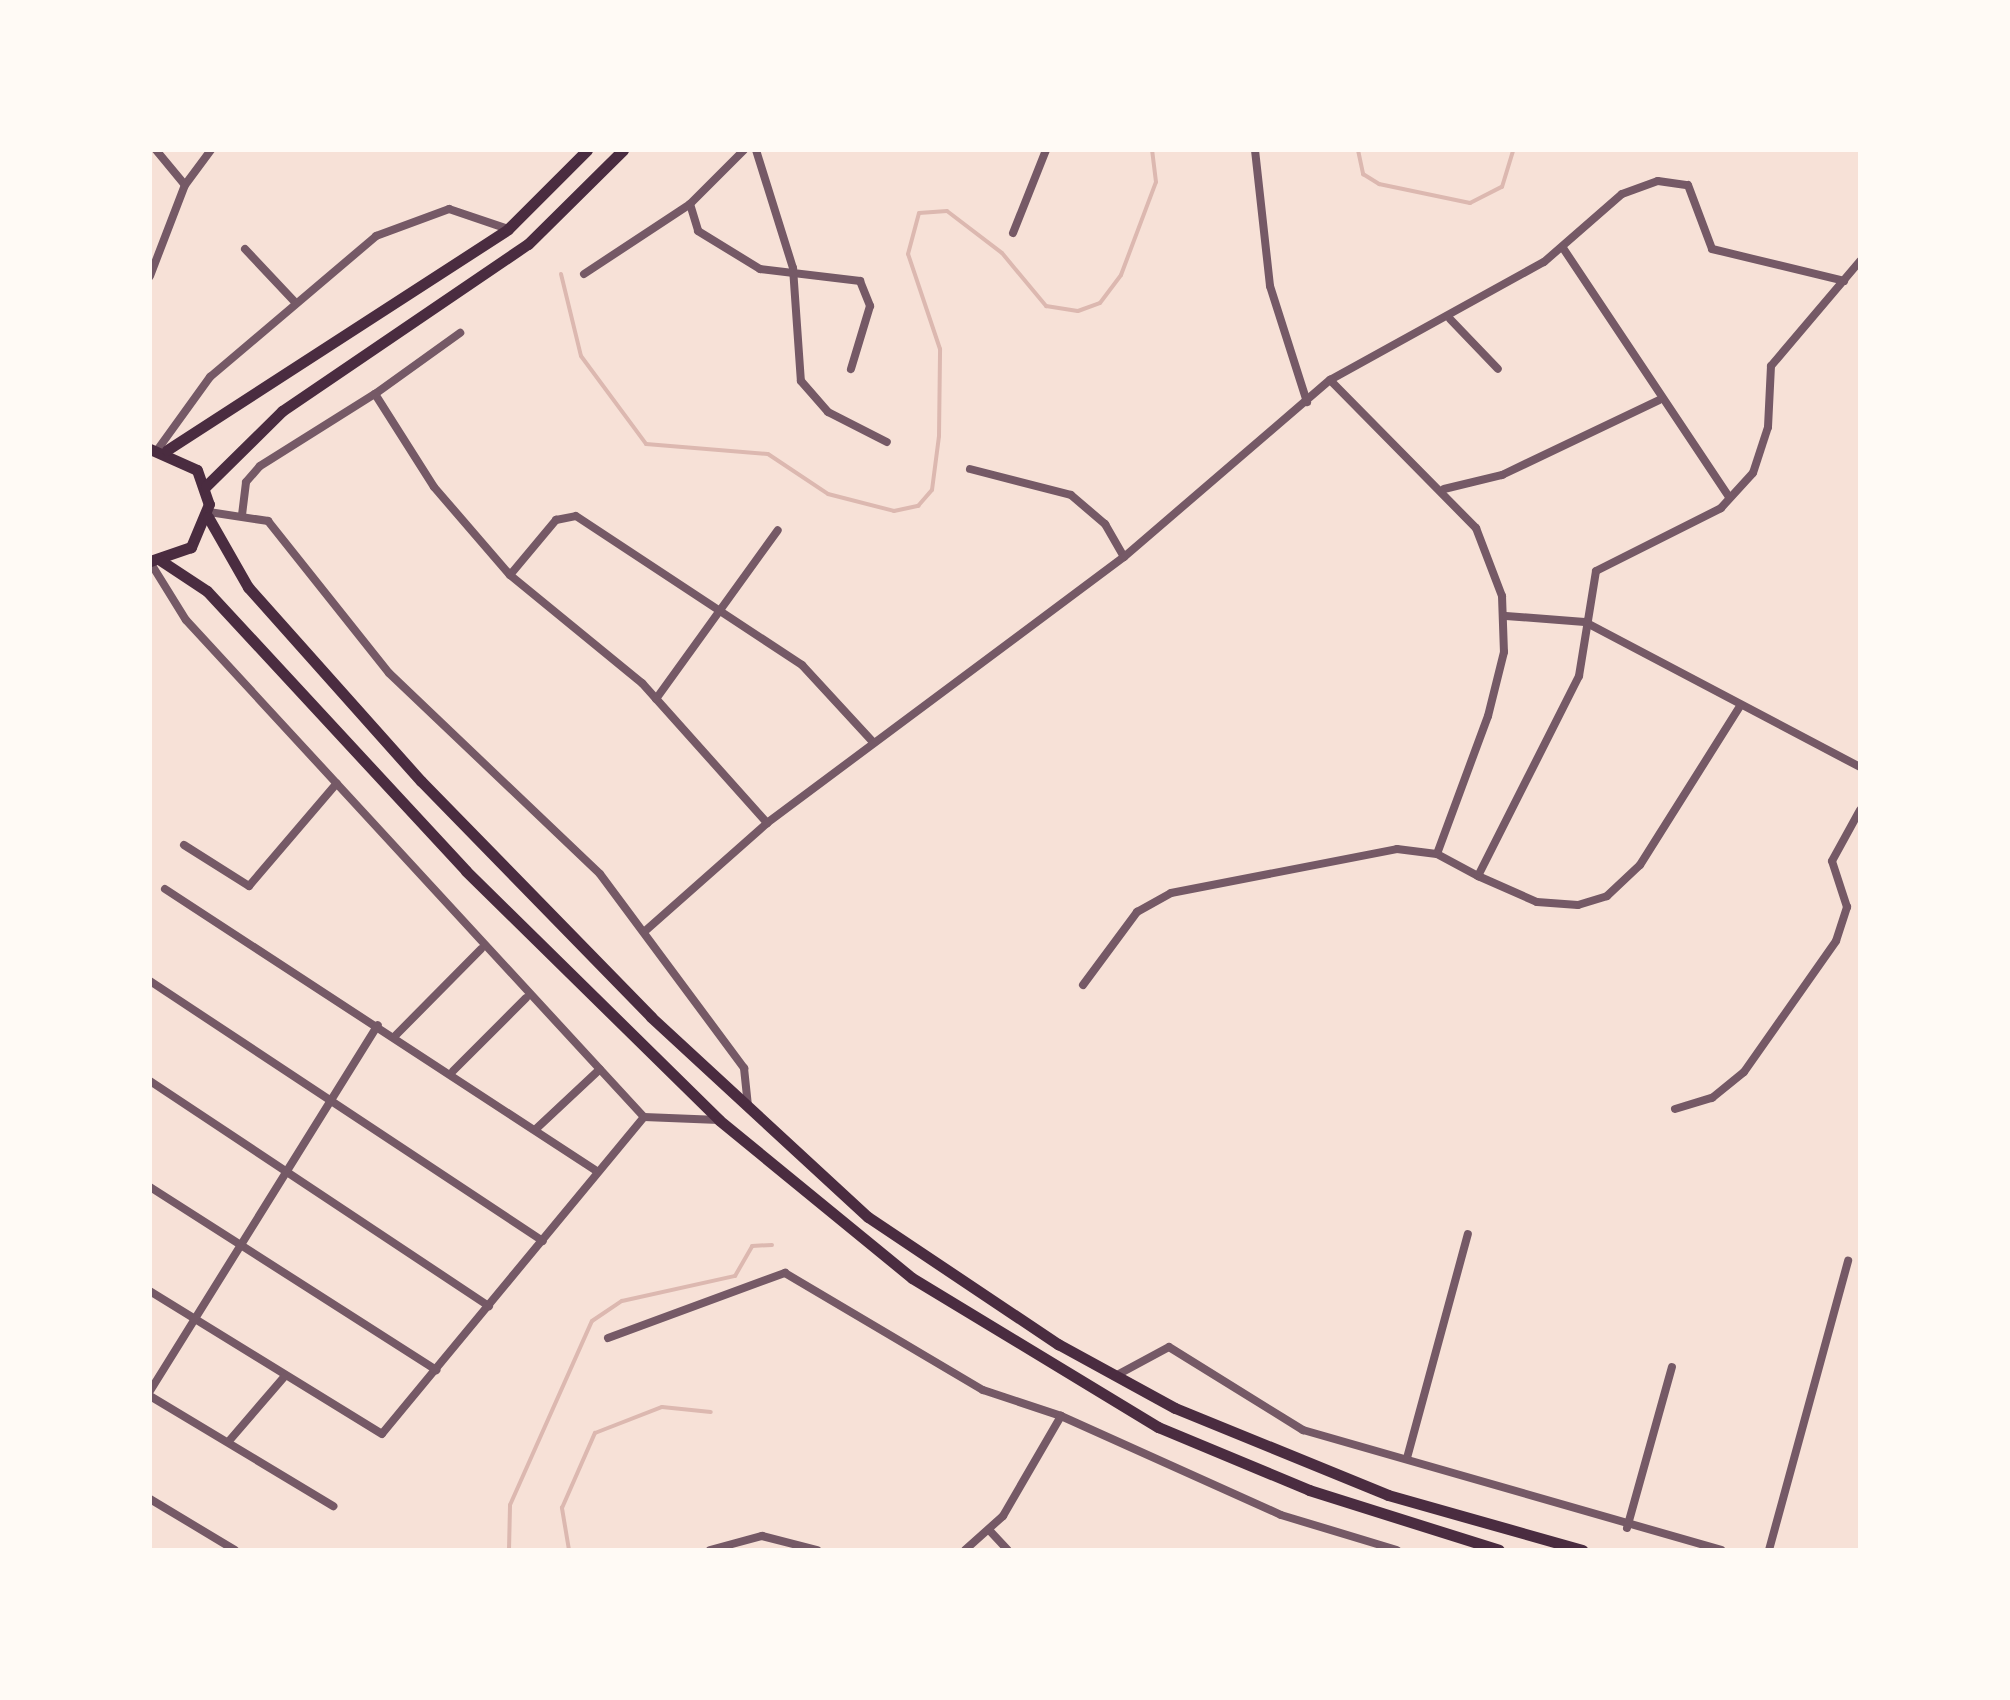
<!DOCTYPE html>
<html>
<head>
<meta charset="utf-8">
<style>
  body { margin:0 }
  #map { position:relative; width:2010px; height:1700px; overflow:hidden; background:#f7e1d7; font-family:Inter,sans-serif }
  div>[style] { position:absolute }
  [style*='--x'] { left:calc(var(--x)*1px); top:calc(var(--y)*1px); width:calc(var(--w)*1px); rotate:calc(var(--a)*1deg) }
  .stream>* { height:4px; margin:-2px; padding:0 2px; transform-origin:2px; border-radius:2px; background:#dcb8b0 }
  .minor>* { height:8px; margin:-4px; padding:0 4px; transform-origin:4px; border-radius:4px; background:#755966 }
  .primary>* { height:11px; margin:-5.5px; padding:0 5.5px; transform-origin:5.5px; border-radius:5.5px; background:#4a2c40 }
  span { translate:-50% -50%; white-space:nowrap; text-align:center; line-height:1.15; -webkit-text-stroke:8px #fffaf5; paint-order:stroke }
  .frame { position:absolute; inset:0; border:152px solid #fffaf5; pointer-events:none }
</style>
</head>
<body>
<div id="map">
  <div class="stream">
    <i style="--x:1358;--y:150;--w:25;--a:78"></i>
    <i style="--x:1363;--y:174;--w:19;--a:32"></i>
    <i style="--x:1379;--y:184;--w:93;--a:11.8"></i>
    <i style="--x:1470;--y:203;--w:36;--a:-27"></i>
    <i style="--x:1502;--y:187;--w:39;--a:-73"></i>
    <i style="--x:561;--y:274;--w:84;--a:76.3"></i>
    <i style="--x:581;--y:356;--w:109;--a:53.5"></i>
    <i style="--x:646;--y:444;--w:122;--a:4.7"></i>
    <i style="--x:768;--y:454;--w:72;--a:33.7"></i>
    <i style="--x:828;--y:494;--w:68;--a:14.4"></i>
    <i style="--x:894;--y:511;--w:25;--a:-12"></i>
    <i style="--x:918;--y:506;--w:21;--a:-49"></i>
    <i style="--x:932;--y:490;--w:54;--a:-82.6"></i>
    <i style="--x:939;--y:436;--w:87;--a:-89.3"></i>
    <i style="--x:940;--y:349;--w:100;--a:-108.6"></i>
    <i style="--x:908;--y:254;--w:42;--a:-75"></i>
    <i style="--x:919;--y:213;--w:28;--a:-4"></i>
    <i style="--x:947;--y:211;--w:69;--a:37.4"></i>
    <i style="--x:1002;--y:253;--w:69;--a:50.3"></i>
    <i style="--x:1046;--y:306;--w:32;--a:9"></i>
    <i style="--x:1078;--y:311;--w:23;--a:-20"></i>
    <i style="--x:1100;--y:303;--w:35;--a:-53"></i>
    <i style="--x:1121;--y:275;--w:99;--a:-69.4"></i>
    <i style="--x:1156;--y:182;--w:32;--a:-97"></i>
    <i style="--x:509;--y:1550;--w:45;--a:-88.7"></i>
    <i style="--x:510;--y:1505;--w:201;--a:-66"></i>
    <i style="--x:592;--y:1321;--w:36;--a:-34"></i>
    <i style="--x:622;--y:1301;--w:116;--a:-12.5"></i>
    <i style="--x:735;--y:1276;--w:34;--a:-60"></i>
    <i style="--x:752;--y:1246;--w:20;--a:-3"></i>
    <i style="--x:569;--y:1550;--w:43;--a:-99.5"></i>
    <i style="--x:562;--y:1508;--w:82;--a:-66.3"></i>
    <i style="--x:595;--y:1433;--w:72;--a:-21.2"></i>
    <i style="--x:662;--y:1407;--w:49;--a:5.8"></i>
  </div>
  <div class="minor">
    <i style="--x:156;--y:150;--w:45;--a:50.4"></i>
    <i style="--x:756;--y:150;--w:124;--a:72.6"></i>
    <i style="--x:793;--y:268;--w:113;--a:86"></i>
    <i style="--x:801;--y:381;--w:41;--a:48.9"></i>
    <i style="--x:828;--y:412;--w:66;--a:27"></i>
    <i style="--x:1255;--y:150;--w:137;--a:83.7"></i>
    <i style="--x:1270;--y:286;--w:122;--a:72.3"></i>
    <i style="--x:690;--y:204;--w:28;--a:73"></i>
    <i style="--x:698;--y:231;--w:73;--a:31.5"></i>
    <i style="--x:760;--y:269;--w:101;--a:6.8"></i>
    <i style="--x:860;--y:281;--w:27;--a:68"></i>
    <i style="--x:870;--y:306;--w:66;--a:106.8"></i>
    <i style="--x:1013;--y:233;--w:89;--a:-68.3"></i>
    <i style="--x:1563;--y:248;--w:299;--a:56.3"></i>
    <i style="--x:245;--y:249;--w:71;--a:46.7"></i>
    <i style="--x:584;--y:274;--w:127;--a:-33.4"></i>
    <i style="--x:690;--y:204;--w:76;--a:-45"></i>
    <i style="--x:150;--y:276;--w:97;--a:-69"></i>
    <i style="--x:185;--y:185;--w:44;--a:-53.4"></i>
    <i style="--x:1450;--y:319;--w:69;--a:46.2"></i>
    <i style="--x:1330;--y:380;--w:208;--a:45.4"></i>
    <i style="--x:1476;--y:528;--w:73;--a:69.1"></i>
    <i style="--x:1502;--y:596;--w:56;--a:88"></i>
    <i style="--x:1504;--y:652;--w:66;--a:104"></i>
    <i style="--x:1488;--y:716;--w:147;--a:110.3"></i>
    <i style="--x:375;--y:394;--w:105;--a:-35.7"></i>
    <i style="--x:158;--y:449;--w:89;--a:-54.2"></i>
    <i style="--x:210;--y:377;--w:218;--a:-40.3"></i>
    <i style="--x:376;--y:236;--w:78;--a:-20.3"></i>
    <i style="--x:449;--y:209;--w:62;--a:18.7"></i>
    <i style="--x:970;--y:469;--w:104;--a:14.4"></i>
    <i style="--x:1071;--y:495;--w:45;--a:40.5"></i>
    <i style="--x:1105;--y:524;--w:38;--a:60"></i>
    <i style="--x:1444;--y:489;--w:60;--a:-13.6"></i>
    <i style="--x:1502;--y:475;--w:174;--a:-25.5"></i>
    <i style="--x:209;--y:512;--w:60;--a:8.7"></i>
    <i style="--x:268;--y:521;--w:194;--a:51.5"></i>
    <i style="--x:389;--y:673;--w:291;--a:43.6"></i>
    <i style="--x:600;--y:874;--w:242;--a:53.4"></i>
    <i style="--x:744;--y:1068;--w:38;--a:84"></i>
    <i style="--x:242;--y:515;--w:33;--a:-83"></i>
    <i style="--x:246;--y:482;--w:21;--a:-49"></i>
    <i style="--x:260;--y:466;--w:136;--a:-32.1"></i>
    <i style="--x:375;--y:394;--w:110;--a:57.6"></i>
    <i style="--x:434;--y:487;--w:116;--a:49.2"></i>
    <i style="--x:510;--y:575;--w:171;--a:39.3"></i>
    <i style="--x:642;--y:683;--w:188;--a:48.2"></i>
    <i style="--x:150;--y:562;--w:68;--a:58.2"></i>
    <i style="--x:186;--y:620;--w:676;--a:47.34"></i>
    <i style="--x:644;--y:1117;--w:411;--a:129.6"></i>
    <i style="--x:382;--y:1434;--w:273;--a:-148.4"></i>
    <i style="--x:510;--y:575;--w:72;--a:-50.1"></i>
    <i style="--x:556;--y:520;--w:20;--a:-11"></i>
    <i style="--x:576;--y:516;--w:271;--a:33.4"></i>
    <i style="--x:802;--y:665;--w:105;--a:47.3"></i>
    <i style="--x:1506;--y:616;--w:79;--a:4.3"></i>
    <i style="--x:1585;--y:622;--w:311;--a:27.8"></i>
    <i style="--x:656;--y:699;--w:208;--a:-54.2"></i>
    <i style="--x:184;--y:845;--w:77;--a:32.2"></i>
    <i style="--x:249;--y:886;--w:135;--a:-49.5"></i>
    <i style="--x:1478;--y:876;--w:64;--a:23.8"></i>
    <i style="--x:1537;--y:902;--w:41;--a:4.2"></i>
    <i style="--x:1578;--y:905;--w:30;--a:-17"></i>
    <i style="--x:1607;--y:896;--w:45;--a:-43.2"></i>
    <i style="--x:1640;--y:865;--w:188;--a:-57.8"></i>
    <i style="--x:165;--y:889;--w:514;--a:33.16"></i>
    <i style="--x:644;--y:932;--w:164;--a:-41.5"></i>
    <i style="--x:767;--y:823;--w:445;--a:-36.7"></i>
    <i style="--x:1124;--y:557;--w:272;--a:-40.7"></i>
    <i style="--x:1330;--y:380;--w:244;--a:-28.9"></i>
    <i style="--x:1544;--y:262;--w:103;--a:-41.1"></i>
    <i style="--x:1622;--y:194;--w:38;--a:-20"></i>
    <i style="--x:1658;--y:181;--w:30;--a:8"></i>
    <i style="--x:1688;--y:185;--w:68;--a:69.4"></i>
    <i style="--x:1712;--y:249;--w:136;--a:13.6"></i>
    <i style="--x:150;--y:981;--w:471;--a:33.5"></i>
    <i style="--x:1083;--y:985;--w:91;--a:-53.5"></i>
    <i style="--x:1137;--y:912;--w:39;--a:-29"></i>
    <i style="--x:1171;--y:893;--w:230;--a:-11"></i>
    <i style="--x:1397;--y:849;--w:40;--a:7.1"></i>
    <i style="--x:1437;--y:854;--w:47;--a:28.2"></i>
    <i style="--x:1478;--y:876;--w:224;--a:-63.2"></i>
    <i style="--x:1579;--y:676;--w:106;--a:-80.8"></i>
    <i style="--x:1596;--y:571;--w:140;--a:-26.7"></i>
    <i style="--x:1721;--y:508;--w:47;--a:-47.6"></i>
    <i style="--x:1753;--y:473;--w:48;--a:-71.9"></i>
    <i style="--x:1768;--y:427;--w:61;--a:-87.2"></i>
    <i style="--x:1771;--y:366;--w:138;--a:-49.7"></i>
    <i style="--x:395;--y:1036;--w:122;--a:-45.3"></i>
    <i style="--x:453;--y:1071;--w:103;--a:-45"></i>
    <i style="--x:150;--y:1081;--w:407;--a:33.6"></i>
    <i style="--x:1675;--y:1109;--w:39;--a:-17"></i>
    <i style="--x:1712;--y:1098;--w:41;--a:-39.1"></i>
    <i style="--x:1744;--y:1072;--w:160;--a:-54.9"></i>
    <i style="--x:1836;--y:941;--w:36;--a:-72"></i>
    <i style="--x:1847;--y:907;--w:48;--a:-108.1"></i>
    <i style="--x:1832;--y:861;--w:58;--a:-61.2"></i>
    <i style="--x:644;--y:1117;--w:75;--a:2.3"></i>
    <i style="--x:537;--y:1128;--w:86;--a:-43.1"></i>
    <i style="--x:150;--y:1187;--w:340;--a:32.6"></i>
    <i style="--x:608;--y:1338;--w:189;--a:-20.2"></i>
    <i style="--x:785;--y:1273;--w:230;--a:30.6"></i>
    <i style="--x:983;--y:1390;--w:82;--a:18.4"></i>
    <i style="--x:1117;--y:1375;--w:59;--a:-28.3"></i>
    <i style="--x:1169;--y:1347;--w:158;--a:31.8"></i>
    <i style="--x:1303;--y:1430;--w:435;--a:16"></i>
    <i style="--x:150;--y:1391;--w:431;--a:-58.1"></i>
    <i style="--x:150;--y:1396;--w:214;--a:31"></i>
    <i style="--x:229;--y:1441;--w:84;--a:-49.3"></i>
    <i style="--x:1407;--y:1458;--w:232;--a:-74.8"></i>
    <i style="--x:150;--y:1499;--w:99;--a:31"></i>
    <i style="--x:1627;--y:1528;--w:167;--a:-74.4"></i>
    <i style="--x:990;--y:1531;--w:26;--a:47"></i>
    <i style="--x:710;--y:1550;--w:54;--a:-15.1"></i>
    <i style="--x:762;--y:1536;--w:57;--a:14.3"></i>
    <i style="--x:965;--y:1550;--w:51;--a:-41.8"></i>
    <i style="--x:1003;--y:1516;--w:116;--a:-59.9"></i>
    <i style="--x:1061;--y:1416;--w:241;--a:24.2"></i>
    <i style="--x:1281;--y:1515;--w:121;--a:16.8"></i>
    <i style="--x:1769;--y:1550;--w:300;--a:-74.7"></i>
  </div>
  <div class="primary">
    <i style="--x:150;--y:449;--w:51;--a:24.1"></i>
    <i style="--x:197;--y:470;--w:36;--a:71"></i>
    <i style="--x:209;--y:504;--w:47;--a:112.7"></i>
    <i style="--x:191;--y:547;--w:43;--a:161.1"></i>
    <i style="--x:167;--y:450;--w:406;--a:-32.9"></i>
    <i style="--x:508;--y:229;--w:112;--a:-45"></i>
    <i style="--x:206;--y:486;--w:107;--a:-44.6"></i>
    <i style="--x:282;--y:411;--w:297;--a:-34.2"></i>
    <i style="--x:528;--y:244;--w:134;--a:-44.7"></i>
    <i style="--x:208;--y:517;--w:81;--a:60.3"></i>
    <i style="--x:248;--y:587;--w:260;--a:48.3"></i>
    <i style="--x:421;--y:781;--w:330;--a:45.7"></i>
    <i style="--x:651;--y:1017;--w:295;--a:42.7"></i>
    <i style="--x:868;--y:1217;--w:229;--a:33.8"></i>
    <i style="--x:1058;--y:1344;--w:133;--a:28.7"></i>
    <i style="--x:1175;--y:1408;--w:230;--a:22.2"></i>
    <i style="--x:1388;--y:1495;--w:202;--a:15.8"></i>
    <i style="--x:160;--y:560;--w:56;--a:33.4"></i>
    <i style="--x:207;--y:591;--w:381;--a:47.2"></i>
    <i style="--x:466;--y:871;--w:355;--a:44.5"></i>
    <i style="--x:719;--y:1120;--w:249;--a:39.3"></i>
    <i style="--x:912;--y:1278;--w:288;--a:31.2"></i>
    <i style="--x:1158;--y:1427;--w:164;--a:22.6"></i>
    <i style="--x:1309;--y:1490;--w:199;--a:17.5"></i>
  </div>
  <div class="frame"></div>
</div>
</body>
</html>
